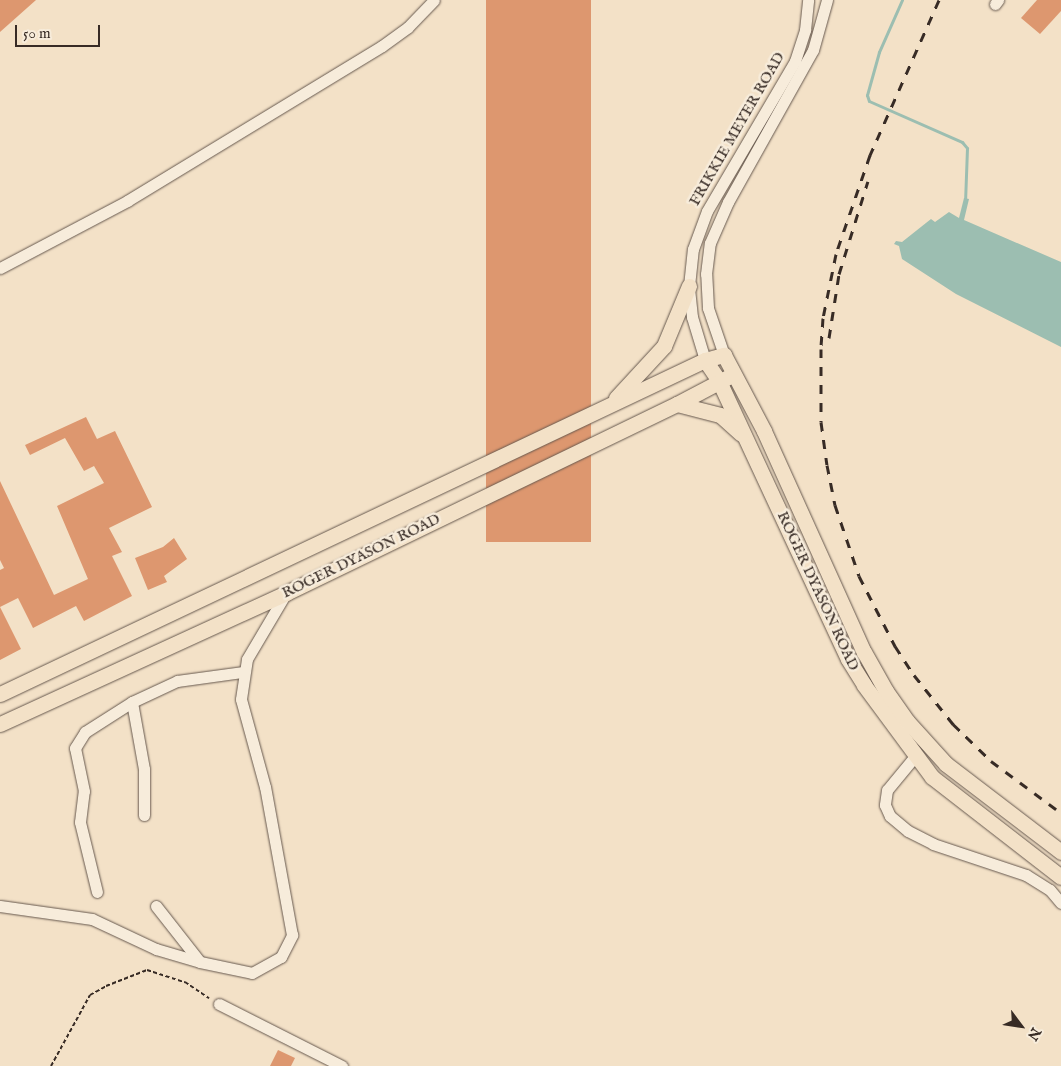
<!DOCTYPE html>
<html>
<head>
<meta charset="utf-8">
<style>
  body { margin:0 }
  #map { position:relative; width:1061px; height:1066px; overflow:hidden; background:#f3e1c7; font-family:"IM FELL English",serif }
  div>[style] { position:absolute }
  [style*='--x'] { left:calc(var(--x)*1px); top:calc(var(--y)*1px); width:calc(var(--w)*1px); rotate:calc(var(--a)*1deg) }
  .water>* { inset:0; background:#9cbeb1 }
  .stream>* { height:3px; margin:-1.5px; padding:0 1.5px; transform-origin:1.5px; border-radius:1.5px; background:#9cbeb1 }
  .building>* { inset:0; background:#dd976f; transform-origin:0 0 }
  .path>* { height:2px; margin-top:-1px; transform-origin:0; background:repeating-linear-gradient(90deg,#372b25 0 4px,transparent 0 6.5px) }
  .roads { filter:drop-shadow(0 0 1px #66584e) drop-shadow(0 0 1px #66584e) }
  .minor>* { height:11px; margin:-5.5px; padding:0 5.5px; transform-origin:5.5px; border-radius:5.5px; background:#f7ecdb }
  .major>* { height:15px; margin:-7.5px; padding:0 7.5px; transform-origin:7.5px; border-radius:7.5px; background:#f3e1c7 }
  .rail>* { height:3px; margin-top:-1.5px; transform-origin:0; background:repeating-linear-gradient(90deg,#372b25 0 9px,transparent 0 18px) }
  span { translate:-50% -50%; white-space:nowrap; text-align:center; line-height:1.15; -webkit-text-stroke:5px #f7ecdb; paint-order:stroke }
  .street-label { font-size:15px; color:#372b25 }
  .north { position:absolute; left:996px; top:1001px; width:50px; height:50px; -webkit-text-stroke:4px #f7ecdb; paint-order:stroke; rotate:121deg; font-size:14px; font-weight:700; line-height:20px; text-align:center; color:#372b25 }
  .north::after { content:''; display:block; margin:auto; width:18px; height:22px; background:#372b25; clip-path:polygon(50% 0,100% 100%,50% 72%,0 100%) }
  .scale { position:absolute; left:15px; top:25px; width:85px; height:22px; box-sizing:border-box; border:2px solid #372b25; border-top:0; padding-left:6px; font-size:15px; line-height:18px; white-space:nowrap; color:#372b25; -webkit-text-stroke:4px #f7ecdb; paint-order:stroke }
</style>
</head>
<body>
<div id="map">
  <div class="water">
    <i style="clip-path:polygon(964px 198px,969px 199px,964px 220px,1061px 262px,1061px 347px,956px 294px,902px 259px,899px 246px,894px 244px,896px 241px,902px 242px,931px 219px,935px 222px,949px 212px,959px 218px)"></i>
  </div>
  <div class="stream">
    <i style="--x:902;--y:0;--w:57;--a:113.9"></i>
    <i style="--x:879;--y:52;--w:45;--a:105.6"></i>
    <i style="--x:867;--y:95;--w:6;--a:72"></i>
    <i style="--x:869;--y:101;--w:102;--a:23.8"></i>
    <i style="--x:962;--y:142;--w:8;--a:50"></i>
    <i style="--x:967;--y:148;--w:54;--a:92.1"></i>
  </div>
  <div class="building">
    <i style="clip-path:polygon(0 0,36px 0,0 32px)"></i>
    <i style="left:486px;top:0;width:105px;height:542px"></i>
    <i style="clip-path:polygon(1037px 0,1061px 0,1061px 11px,1040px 34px,1021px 18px)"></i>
    <i style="clip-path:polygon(86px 417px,97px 439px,115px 431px,152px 507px,109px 528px,122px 552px,112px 556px,132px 596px,84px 621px,76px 606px,33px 628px,18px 598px,0 607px,21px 649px,0 660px,0 570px,4px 568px,0 560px,0 481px,54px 595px,88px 579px,57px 506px,104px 483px,94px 466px,84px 471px,65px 438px,30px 455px,25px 445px)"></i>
    <i style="clip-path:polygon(174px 538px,187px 559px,164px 576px,167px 582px,148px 590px,135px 558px,163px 547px)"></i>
    <i style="clip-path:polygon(278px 1050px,295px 1058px,291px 1066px,270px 1066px)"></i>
  </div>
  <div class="path">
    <i style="--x:51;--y:1066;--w:81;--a:-61.2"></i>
    <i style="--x:90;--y:995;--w:18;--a:-29"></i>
    <i style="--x:106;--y:986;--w:44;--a:-21.3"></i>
    <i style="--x:147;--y:970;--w:40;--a:18"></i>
    <i style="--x:185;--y:982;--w:29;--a:34"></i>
  </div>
  <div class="roads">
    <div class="minor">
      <i style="--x:995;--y:4;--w:5;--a:-53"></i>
      <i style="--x:0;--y:268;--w:144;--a:-27.8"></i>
      <i style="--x:127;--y:201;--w:298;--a:-31.3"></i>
      <i style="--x:382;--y:46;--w:32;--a:-36"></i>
      <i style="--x:408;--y:27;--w:37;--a:-46"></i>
      <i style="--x:724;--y:355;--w:50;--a:-108.8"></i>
      <i style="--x:708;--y:308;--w:34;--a:-93"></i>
      <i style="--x:706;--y:274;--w:31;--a:-83"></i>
      <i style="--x:710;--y:243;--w:45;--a:-66.3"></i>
      <i style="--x:728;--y:202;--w:174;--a:-60.8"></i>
      <i style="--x:813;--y:50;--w:52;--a:-74.4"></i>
      <i style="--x:705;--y:360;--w:45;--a:-106.8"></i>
      <i style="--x:692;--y:317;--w:31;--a:-96"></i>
      <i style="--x:689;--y:286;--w:37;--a:-84"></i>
      <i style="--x:693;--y:249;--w:40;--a:-69.8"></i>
      <i style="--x:707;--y:211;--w:174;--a:-59.6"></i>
      <i style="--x:795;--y:61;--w:33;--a:-72"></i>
      <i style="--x:805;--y:30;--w:30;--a:-84"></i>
      <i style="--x:916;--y:755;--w:45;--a:129.6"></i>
      <i style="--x:887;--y:790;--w:15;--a:98"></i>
      <i style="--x:885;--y:805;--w:12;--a:66"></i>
      <i style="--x:890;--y:816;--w:23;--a:40"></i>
      <i style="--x:908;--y:831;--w:28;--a:27"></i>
      <i style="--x:933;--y:844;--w:98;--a:18.4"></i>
      <i style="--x:1026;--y:875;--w:28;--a:32"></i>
      <i style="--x:1050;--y:890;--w:17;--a:50"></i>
      <i style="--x:144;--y:815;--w:46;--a:-90"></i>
      <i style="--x:144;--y:769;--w:68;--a:-100.2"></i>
      <i style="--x:132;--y:702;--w:50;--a:-25"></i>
      <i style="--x:177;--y:681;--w:67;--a:-7.8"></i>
      <i style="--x:97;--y:892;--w:72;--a:-103.7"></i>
      <i style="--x:80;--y:822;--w:31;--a:-83"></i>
      <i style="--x:84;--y:791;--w:44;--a:-101.8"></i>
      <i style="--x:75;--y:748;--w:19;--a:-58"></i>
      <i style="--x:85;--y:732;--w:56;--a:-32.6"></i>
      <i style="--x:0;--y:906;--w:93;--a:8"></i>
      <i style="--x:92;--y:919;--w:71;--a:25.1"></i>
      <i style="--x:156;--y:949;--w:46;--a:16.5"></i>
      <i style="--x:200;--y:962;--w:53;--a:11.9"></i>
      <i style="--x:252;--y:973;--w:33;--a:-29"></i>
      <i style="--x:281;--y:957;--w:25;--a:-63"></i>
      <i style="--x:292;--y:935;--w:150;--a:-100.3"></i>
      <i style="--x:265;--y:787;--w:91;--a:-105.3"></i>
      <i style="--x:241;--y:699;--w:40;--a:-81.5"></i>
      <i style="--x:247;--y:659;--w:77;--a:-59.4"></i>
      <i style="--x:156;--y:906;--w:71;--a:51.8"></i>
      <i style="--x:219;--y:1004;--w:138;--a:26.8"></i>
    </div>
    <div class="major">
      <i style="--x:705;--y:360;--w:25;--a:56"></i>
      <i style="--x:719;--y:381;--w:306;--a:65.1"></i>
      <i style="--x:848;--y:659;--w:31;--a:58"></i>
      <i style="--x:864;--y:685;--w:114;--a:53.5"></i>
      <i style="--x:932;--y:777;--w:163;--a:37.8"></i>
      <i style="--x:616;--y:398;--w:71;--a:-47.3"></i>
      <i style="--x:664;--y:346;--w:65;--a:-67.4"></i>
      <i style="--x:677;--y:404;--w:44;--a:14.3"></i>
      <i style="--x:720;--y:415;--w:28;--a:42"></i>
      <i style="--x:0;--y:694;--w:780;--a:-25.35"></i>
      <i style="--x:705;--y:360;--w:20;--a:-15"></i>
      <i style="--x:724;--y:355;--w:86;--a:62.2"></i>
      <i style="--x:764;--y:431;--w:243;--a:65.7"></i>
      <i style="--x:864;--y:652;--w:45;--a:60.6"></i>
      <i style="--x:886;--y:691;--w:37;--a:55"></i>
      <i style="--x:907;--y:721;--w:58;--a:47.8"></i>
      <i style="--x:946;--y:764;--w:145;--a:37.4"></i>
      <i style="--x:0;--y:724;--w:315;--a:-24.6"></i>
      <i style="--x:286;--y:593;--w:434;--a:-25.8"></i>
      <i style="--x:677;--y:404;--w:64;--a:-27.8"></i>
    </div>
  </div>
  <div class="rail">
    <i style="--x:939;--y:0;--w:170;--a:114"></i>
    <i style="--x:870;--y:155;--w:105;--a:109"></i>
    <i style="--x:836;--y:254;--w:65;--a:101.5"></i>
    <i style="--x:823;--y:318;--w:31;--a:94"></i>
    <i style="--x:821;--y:349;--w:73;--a:90"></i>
    <i style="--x:821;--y:422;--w:43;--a:82.1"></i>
    <i style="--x:827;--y:465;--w:41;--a:78.7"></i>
    <i style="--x:835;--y:505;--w:75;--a:71.3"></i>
    <i style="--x:859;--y:576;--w:79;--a:62.8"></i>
    <i style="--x:895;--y:646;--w:35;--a:57"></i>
    <i style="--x:914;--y:675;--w:63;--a:51.5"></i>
    <i style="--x:953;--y:724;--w:53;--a:44.2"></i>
    <i style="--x:991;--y:761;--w:87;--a:36.6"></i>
    <i style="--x:829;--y:338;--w:65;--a:-81.1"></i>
    <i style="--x:839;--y:274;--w:97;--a:-72.7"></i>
  </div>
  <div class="street-label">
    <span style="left:737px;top:129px;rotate:-60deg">FRIKKIE MEYER ROAD</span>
    <span style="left:361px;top:556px;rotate:-26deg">ROGER DYASON ROAD</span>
    <span style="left:818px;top:591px;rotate:65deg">ROGER DYASON ROAD</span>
  </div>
  <div class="north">N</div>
  <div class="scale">50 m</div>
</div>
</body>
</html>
